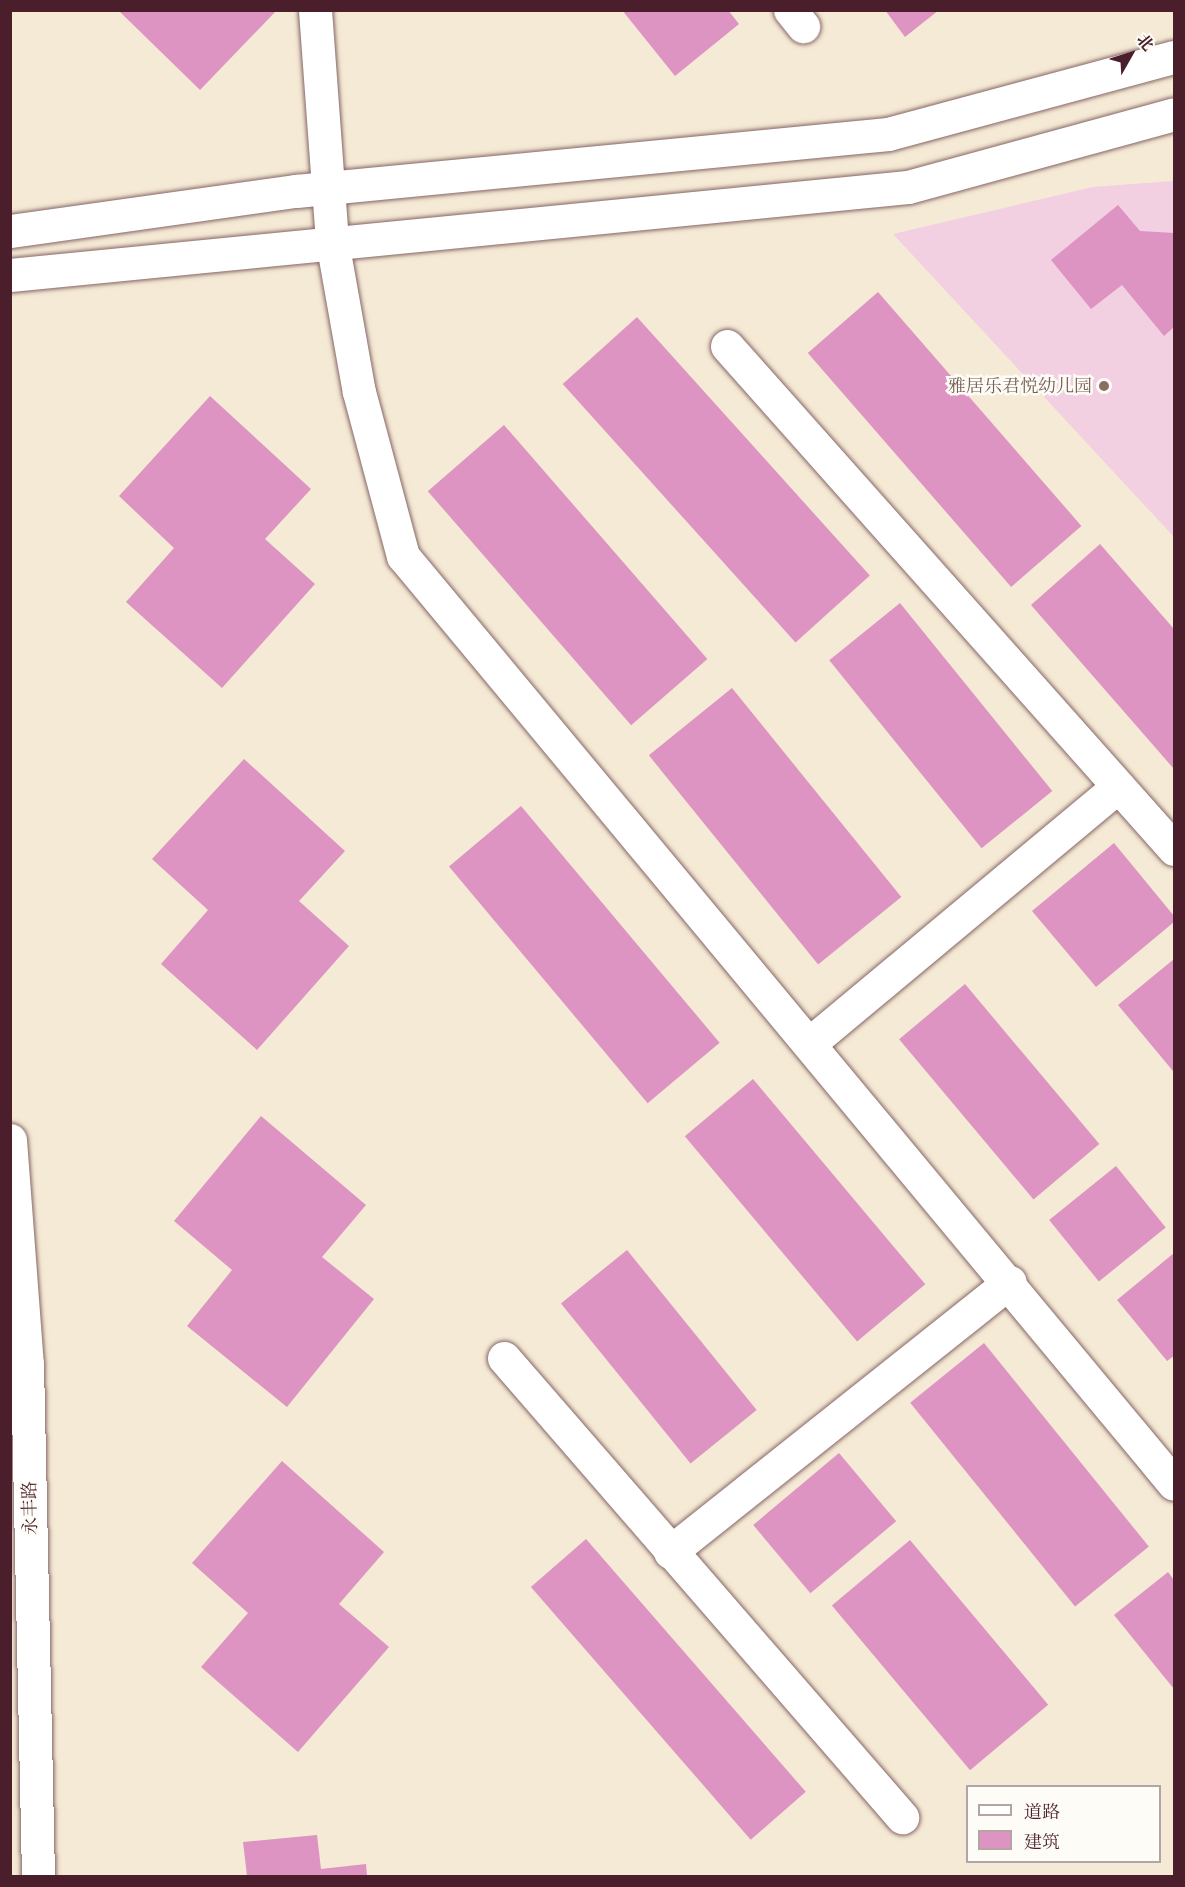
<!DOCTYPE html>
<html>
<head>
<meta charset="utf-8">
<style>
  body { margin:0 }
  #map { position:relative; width:1185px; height:1887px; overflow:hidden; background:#f5ead5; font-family:Alegreya,"Noto Serif SC",serif }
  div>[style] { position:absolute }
  .built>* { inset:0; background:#f2cfe1 }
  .building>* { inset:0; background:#dd94c2; transform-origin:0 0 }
  .roads { filter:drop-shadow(0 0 2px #866666) drop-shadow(0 0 2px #866666) }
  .minor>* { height:33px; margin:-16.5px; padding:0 16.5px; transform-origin:16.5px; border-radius:16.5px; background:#fff }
  .tertiary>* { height:33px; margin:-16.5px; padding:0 16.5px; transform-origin:16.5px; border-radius:16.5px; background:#fff }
  .dots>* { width:16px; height:16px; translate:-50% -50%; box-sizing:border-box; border:3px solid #fdfcf7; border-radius:50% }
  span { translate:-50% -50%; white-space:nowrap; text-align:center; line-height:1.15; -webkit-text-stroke:5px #fdfcf7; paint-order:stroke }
  .education-label { font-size:18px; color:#785e54 }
  .right { translate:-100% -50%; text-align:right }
  .street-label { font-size:18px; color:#4a1f2b }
  .frame { position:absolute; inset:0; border:12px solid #4a1f2b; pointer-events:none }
  .legend { position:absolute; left:966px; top:1785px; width:195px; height:78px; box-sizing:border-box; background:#fdfcf7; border:2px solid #b5a4a5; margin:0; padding:8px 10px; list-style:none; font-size:18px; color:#4a1f2b }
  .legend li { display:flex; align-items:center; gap:12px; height:30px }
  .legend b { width:30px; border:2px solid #b5a4a5 }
  .north { position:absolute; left:1101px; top:24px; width:60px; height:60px; -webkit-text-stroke:4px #fdfcf7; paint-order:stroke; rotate:51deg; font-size:16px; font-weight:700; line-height:24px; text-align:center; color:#4a1f2b }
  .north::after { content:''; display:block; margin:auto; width:21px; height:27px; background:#4a1f2b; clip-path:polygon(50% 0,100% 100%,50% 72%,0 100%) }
</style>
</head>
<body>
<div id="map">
  <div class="built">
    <div style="clip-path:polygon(1174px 181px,1174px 537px,893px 234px,1093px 187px)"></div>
  </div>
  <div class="building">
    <div style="clip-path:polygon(118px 10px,277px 10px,200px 90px)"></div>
    <div style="clip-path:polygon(622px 10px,728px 10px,739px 24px,675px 76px)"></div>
    <div style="clip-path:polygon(885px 10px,939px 10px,905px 37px)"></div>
    <div style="clip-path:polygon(1118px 205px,1140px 231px,1174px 233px,1174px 327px,1164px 336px,1122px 285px,1091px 309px,1051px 260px)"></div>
    <div style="left:878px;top:292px;width:310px;height:93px;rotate:49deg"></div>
    <div style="left:637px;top:317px;width:348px;height:100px;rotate:48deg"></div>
    <div style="clip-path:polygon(210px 396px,311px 489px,265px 539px,315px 584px,222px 688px,126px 602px,174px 548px,119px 496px)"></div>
    <div style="left:504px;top:425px;width:310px;height:101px;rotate:49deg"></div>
    <div style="clip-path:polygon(1100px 544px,1174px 629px,1174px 769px,1031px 605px)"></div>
    <div style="left:900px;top:603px;width:242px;height:91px;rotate:51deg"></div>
    <div style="left:732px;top:688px;width:269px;height:107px;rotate:51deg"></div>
    <div style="clip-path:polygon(244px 759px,345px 851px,299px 901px,349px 946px,257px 1050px,161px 964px,208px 910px,152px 859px)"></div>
    <div style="left:521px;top:806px;width:309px;height:94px;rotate:50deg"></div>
    <div style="clip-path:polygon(1114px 843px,1174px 916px,1174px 922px,1096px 987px,1032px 911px)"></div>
    <div style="clip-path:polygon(1174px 959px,1174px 1070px,1173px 1071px,1118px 1005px)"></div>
    <div style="left:965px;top:984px;width:209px;height:86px;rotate:50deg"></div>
    <div style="left:753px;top:1079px;width:268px;height:89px;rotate:50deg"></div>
    <div style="clip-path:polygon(261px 1116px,366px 1205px,322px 1257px,374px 1299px,287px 1407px,187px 1326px,232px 1270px,174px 1221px)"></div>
    <div style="left:1116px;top:1166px;width:79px;height:86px;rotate:51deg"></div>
    <div style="left:627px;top:1250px;width:206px;height:85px;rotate:51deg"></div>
    <div style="clip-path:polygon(1174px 1253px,1174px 1356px,1167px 1361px,1117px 1300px)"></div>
    <div style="left:984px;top:1343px;width:262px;height:95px;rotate:51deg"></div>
    <div style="left:839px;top:1453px;width:89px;height:112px;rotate:50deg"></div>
    <div style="clip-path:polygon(282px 1461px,384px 1552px,339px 1604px,389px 1647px,298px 1752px,201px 1667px,248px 1613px,192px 1563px)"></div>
    <div style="left:586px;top:1539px;width:335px;height:73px;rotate:49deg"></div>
    <div style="left:910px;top:1540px;width:215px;height:102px;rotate:50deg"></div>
    <div style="clip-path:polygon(1168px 1572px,1174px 1580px,1174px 1689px,1114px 1615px)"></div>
    <div style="clip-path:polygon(317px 1835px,321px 1869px,366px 1864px,367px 1876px,247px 1876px,243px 1842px)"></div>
  </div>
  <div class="roads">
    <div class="minor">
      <div style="left:315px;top:10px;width:232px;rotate:85.8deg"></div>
      <div style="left:332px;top:241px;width:153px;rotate:79.9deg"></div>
      <div style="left:359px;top:392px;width:170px;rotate:75deg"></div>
      <div style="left:403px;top:556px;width:1206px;rotate:50.28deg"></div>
      <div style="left:790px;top:10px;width:21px;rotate:51deg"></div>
      <div style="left:10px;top:231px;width:289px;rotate:-8deg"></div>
      <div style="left:296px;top:191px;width:595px;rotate:-5.5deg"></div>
      <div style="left:888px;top:134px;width:296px;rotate:-15.1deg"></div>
      <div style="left:10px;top:275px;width:902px;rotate:-5.6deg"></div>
      <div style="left:908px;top:187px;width:276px;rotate:-15.3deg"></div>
      <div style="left:727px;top:346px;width:673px;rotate:48.37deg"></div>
      <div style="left:810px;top:1043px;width:401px;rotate:-39.8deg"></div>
      <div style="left:504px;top:1358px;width:608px;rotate:49.07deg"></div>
      <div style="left:670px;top:1552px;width:434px;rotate:-38.5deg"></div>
    </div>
    <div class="tertiary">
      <div style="left:10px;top:1140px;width:225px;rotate:85.7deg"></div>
      <div style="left:27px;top:1364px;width:512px;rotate:88.77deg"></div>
    </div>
  </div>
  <div class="dots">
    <div style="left:1104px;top:386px;background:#8d6e63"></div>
  </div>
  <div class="education-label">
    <span class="right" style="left:1092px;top:386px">雅居乐君悦幼儿园</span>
  </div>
  <div class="street-label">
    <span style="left:30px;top:1508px;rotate:-91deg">永丰路</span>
  </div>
  <div class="frame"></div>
  <ul class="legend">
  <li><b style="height:8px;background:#fff"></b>道路</li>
  <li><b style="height:16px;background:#dd94c2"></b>建筑</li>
  </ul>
  <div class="north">北</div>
</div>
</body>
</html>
